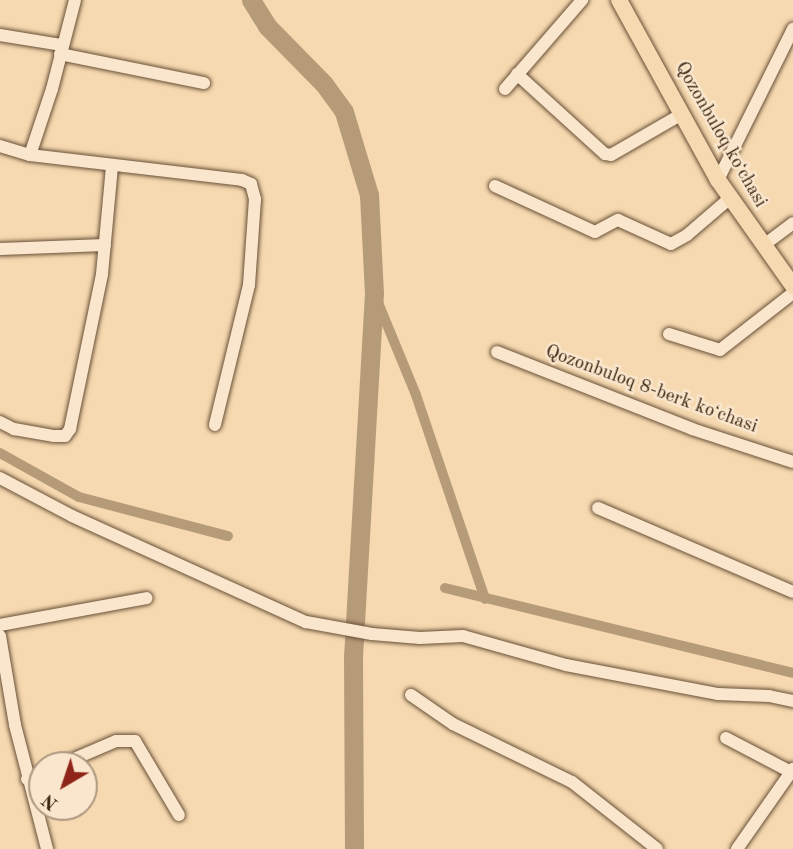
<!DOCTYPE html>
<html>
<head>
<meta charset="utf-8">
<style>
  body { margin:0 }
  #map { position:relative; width:793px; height:849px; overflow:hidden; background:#f6d9b0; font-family:"Old Standard TT",serif }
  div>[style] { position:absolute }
  .canal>* { height:10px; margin:-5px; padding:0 5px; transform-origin:5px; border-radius:5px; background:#b69b79 }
  .river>* { height:19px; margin:-9.5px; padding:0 9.5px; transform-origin:9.5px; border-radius:9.5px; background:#b69b79 }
  .roads { filter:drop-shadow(0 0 2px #695037) drop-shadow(0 0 2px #695037) }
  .minor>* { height:12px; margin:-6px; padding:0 6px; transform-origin:6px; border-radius:6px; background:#f9e6cc }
  .major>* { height:16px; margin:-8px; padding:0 8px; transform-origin:8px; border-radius:8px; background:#f6d9b0 }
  span { translate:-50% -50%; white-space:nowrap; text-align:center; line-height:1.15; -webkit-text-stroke:5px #f9e6cc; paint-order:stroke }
  .street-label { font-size:19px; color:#3a220f }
  .north { position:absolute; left:28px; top:751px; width:70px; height:70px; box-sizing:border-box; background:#f9e6cc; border:2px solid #ad9880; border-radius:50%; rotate:219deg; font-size:19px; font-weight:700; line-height:28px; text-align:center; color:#3a220f }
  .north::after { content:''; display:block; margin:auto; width:24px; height:32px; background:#8f2418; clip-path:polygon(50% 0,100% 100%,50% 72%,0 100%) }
</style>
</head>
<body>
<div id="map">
  <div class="canal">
    <div style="left:374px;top:293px;width:110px;rotate:67.6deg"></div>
    <div style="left:416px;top:395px;width:215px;rotate:71.3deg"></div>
    <div style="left:0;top:453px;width:90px;rotate:29.1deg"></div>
    <div style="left:79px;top:497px;width:154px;rotate:14.7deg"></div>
    <div style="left:445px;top:588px;width:358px;rotate:13.7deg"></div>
  </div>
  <div class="river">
    <div style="left:251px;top:0;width:31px;rotate:58deg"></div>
    <div style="left:267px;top:26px;width:81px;rotate:45.5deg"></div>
    <div style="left:324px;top:84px;width:34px;rotate:54deg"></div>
    <div style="left:344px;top:112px;width:87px;rotate:73.2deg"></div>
    <div style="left:369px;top:195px;width:98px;rotate:87.1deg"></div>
    <div style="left:374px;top:293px;width:365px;rotate:93.3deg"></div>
    <div style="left:353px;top:657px;width:192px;rotate:89.7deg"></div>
  </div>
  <div class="roads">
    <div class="minor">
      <div style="left:0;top:35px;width:63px;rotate:9.2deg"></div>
      <div style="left:60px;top:54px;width:147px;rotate:11.4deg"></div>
      <div style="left:517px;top:74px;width:119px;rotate:42.3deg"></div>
      <div style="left:605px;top:154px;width:6px;rotate:9deg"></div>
      <div style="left:611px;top:155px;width:82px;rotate:-30deg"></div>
      <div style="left:505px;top:89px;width:118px;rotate:-49.1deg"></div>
      <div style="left:0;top:146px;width:31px;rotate:17deg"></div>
      <div style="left:30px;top:155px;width:213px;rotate:6.7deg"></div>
      <div style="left:242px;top:180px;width:10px;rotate:24deg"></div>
      <div style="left:251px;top:184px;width:16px;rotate:75deg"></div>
      <div style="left:255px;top:199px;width:86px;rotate:94deg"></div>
      <div style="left:249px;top:285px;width:144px;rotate:103.7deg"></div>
      <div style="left:30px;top:155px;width:70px;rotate:-71.6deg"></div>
      <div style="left:52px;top:89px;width:92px;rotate:-75.5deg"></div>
      <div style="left:718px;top:180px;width:169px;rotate:-63.6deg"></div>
      <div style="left:495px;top:186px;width:110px;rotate:24.7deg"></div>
      <div style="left:595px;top:232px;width:26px;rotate:-28deg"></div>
      <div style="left:618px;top:220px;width:58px;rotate:24.4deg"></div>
      <div style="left:671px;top:244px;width:18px;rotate:-29deg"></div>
      <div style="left:687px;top:235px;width:57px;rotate:-40.7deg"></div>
      <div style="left:764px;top:245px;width:36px;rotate:-37deg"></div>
      <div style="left:0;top:249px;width:105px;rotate:-2.2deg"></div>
      <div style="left:669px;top:334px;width:53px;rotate:17.4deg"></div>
      <div style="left:720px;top:350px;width:93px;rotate:-38deg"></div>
      <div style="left:497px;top:352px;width:210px;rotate:21.5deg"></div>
      <div style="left:692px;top:429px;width:106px;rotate:18.1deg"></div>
      <div style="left:0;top:422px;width:16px;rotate:27deg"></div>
      <div style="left:14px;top:429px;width:41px;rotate:9.9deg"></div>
      <div style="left:54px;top:436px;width:11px"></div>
      <div style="left:65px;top:436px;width:9px;rotate:-54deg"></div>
      <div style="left:70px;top:429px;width:158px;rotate:-78.3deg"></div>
      <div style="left:102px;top:274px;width:107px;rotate:-84.7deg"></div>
      <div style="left:0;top:478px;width:81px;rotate:27.8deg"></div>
      <div style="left:72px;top:516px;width:257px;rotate:24.4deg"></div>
      <div style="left:306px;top:622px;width:67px;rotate:10.3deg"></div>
      <div style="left:372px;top:634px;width:48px;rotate:4.8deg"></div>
      <div style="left:420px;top:638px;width:43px;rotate:-2.7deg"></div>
      <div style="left:463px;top:636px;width:107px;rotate:15.7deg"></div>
      <div style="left:566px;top:665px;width:155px;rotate:10.8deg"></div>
      <div style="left:718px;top:694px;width:51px;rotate:2.2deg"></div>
      <div style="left:769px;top:696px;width:25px;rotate:12deg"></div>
      <div style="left:598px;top:508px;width:212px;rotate:23.3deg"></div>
      <div style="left:0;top:625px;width:149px;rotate:-10.4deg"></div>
      <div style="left:0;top:636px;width:90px;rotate:80.4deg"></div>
      <div style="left:15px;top:725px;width:128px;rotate:75.5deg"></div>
      <div style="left:411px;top:695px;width:51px;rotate:34.6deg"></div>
      <div style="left:453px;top:724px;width:132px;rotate:26deg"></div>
      <div style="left:572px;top:782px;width:108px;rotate:38.2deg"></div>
      <div style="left:726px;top:738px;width:73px;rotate:27.6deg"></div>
      <div style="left:60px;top:765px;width:61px;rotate:-23.2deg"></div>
      <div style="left:116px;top:741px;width:19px"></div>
      <div style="left:135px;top:741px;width:86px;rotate:59.3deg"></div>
      <div style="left:27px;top:779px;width:16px;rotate:-22deg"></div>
      <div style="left:737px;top:849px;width:98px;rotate:-55deg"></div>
    </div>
    <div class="major">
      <div style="left:619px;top:0;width:205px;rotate:61.2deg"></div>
      <div style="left:718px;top:180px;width:130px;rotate:54.7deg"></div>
    </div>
  </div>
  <div class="street-label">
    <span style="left:720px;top:135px;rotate:60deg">Qozonbuloq koʻchasi</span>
    <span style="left:651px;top:390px;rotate:20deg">Qozonbuloq 8-berk koʻchasi</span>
  </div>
  <div class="north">N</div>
</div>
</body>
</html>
